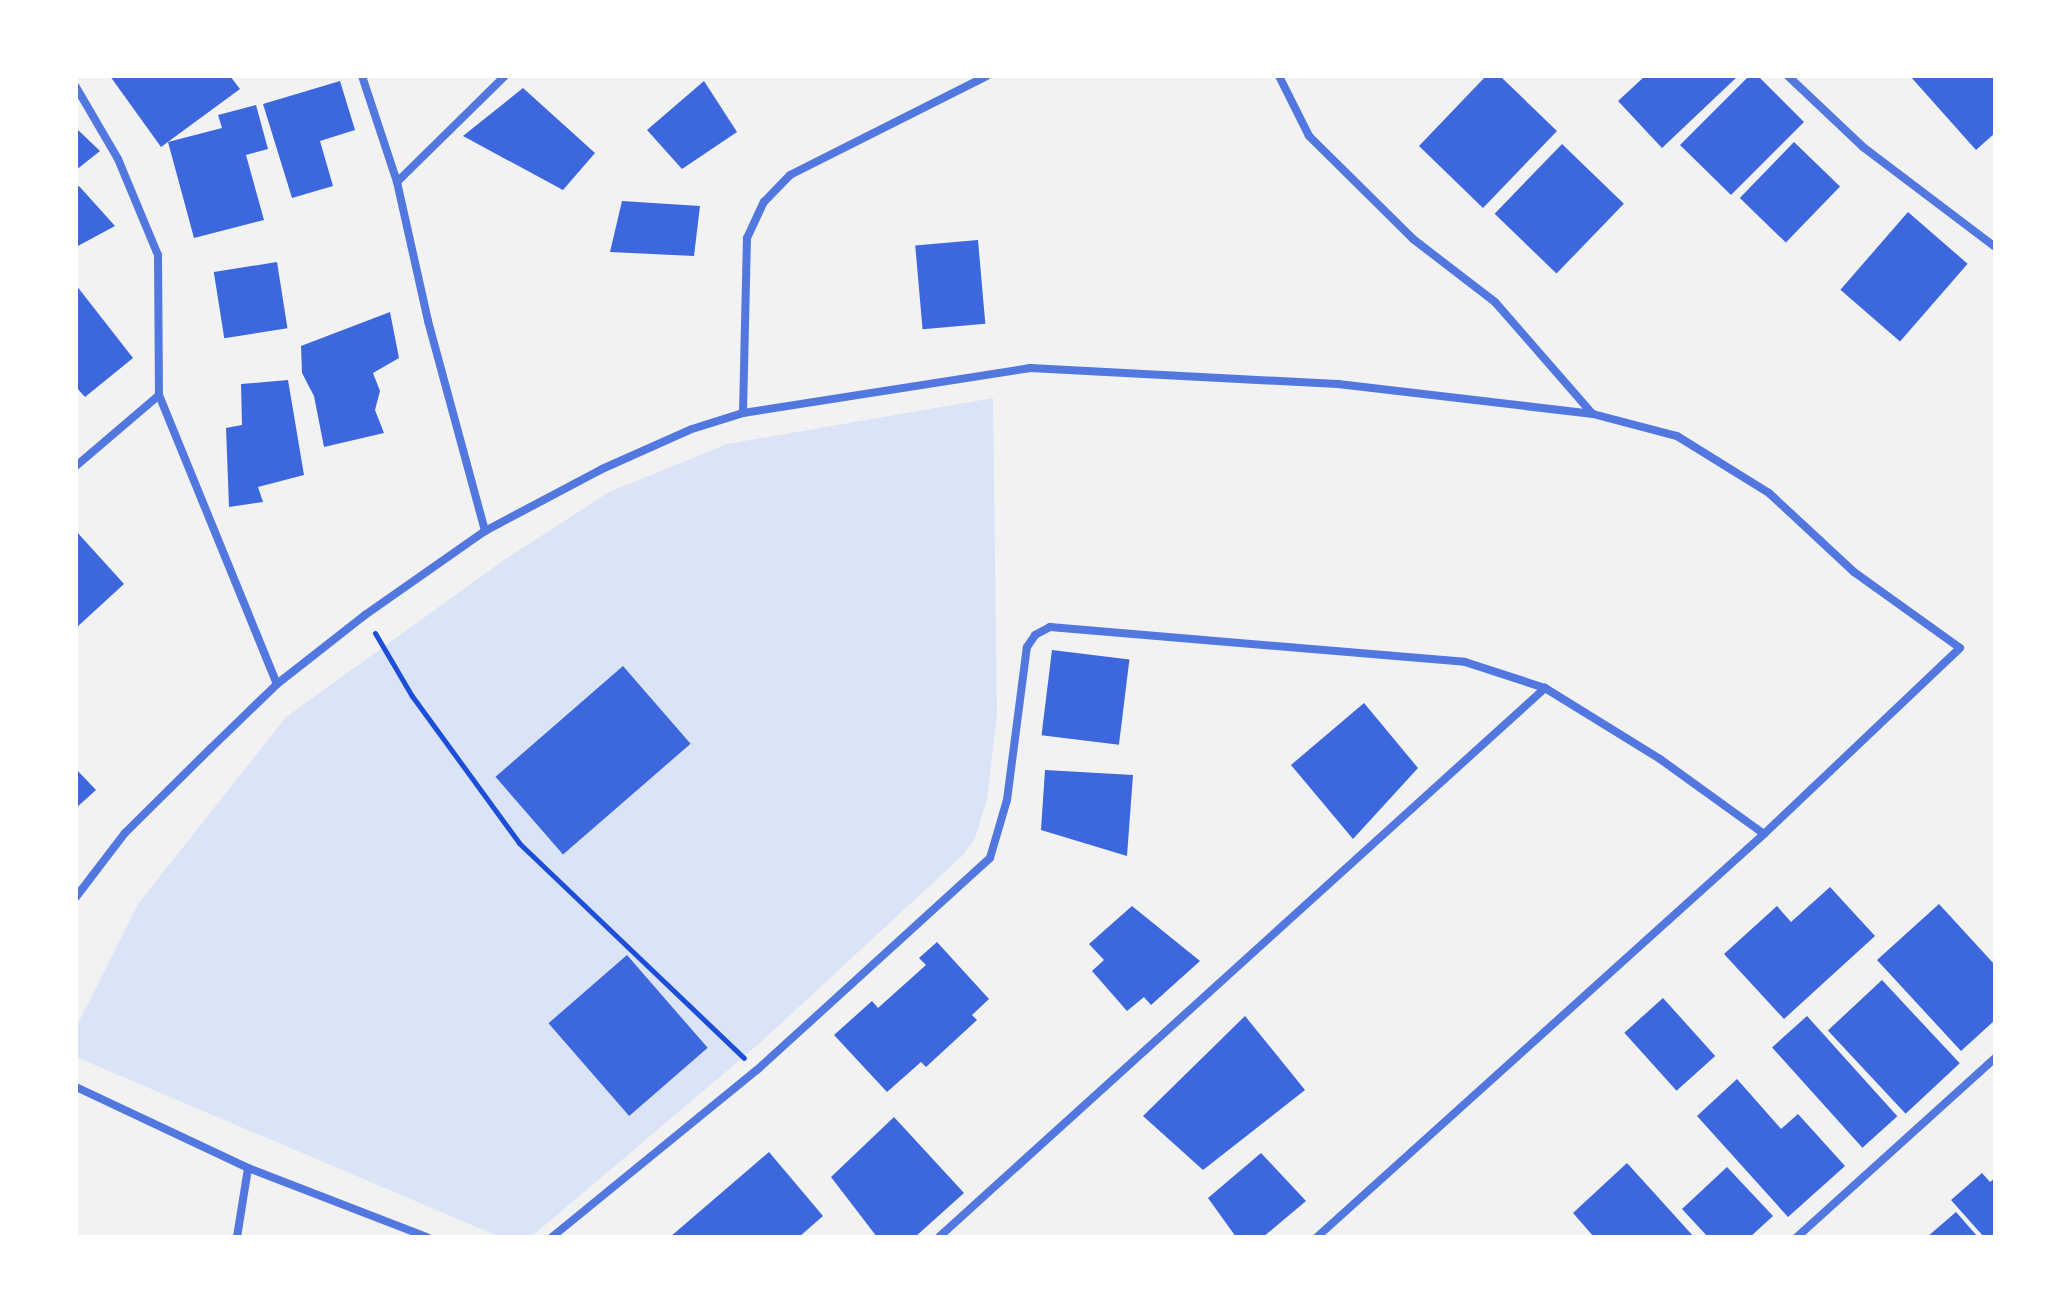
<!DOCTYPE html>
<html>
<head>
<meta charset="utf-8">
<style>
  body { margin:0 }
  #map { position:relative; width:2071px; height:1313px; overflow:hidden; background:#f2f2f2; font-family:Lora,serif }
  div>[style] { position:absolute }
  .green>* { inset:0; background:#dbe4f7 }
  .building>* { inset:0; background:#3d67dc; transform-origin:0 0 }
  .path>* { height:5px; margin:-2.5px; padding:0 2.5px; transform-origin:2.5px; border-radius:2.5px; background:#1d4ed8 }
  .minor>* { height:8px; margin:-4px; padding:0 4px; transform-origin:4px; border-radius:4px; background:#5277de }
  span { translate:-50% -50%; white-space:nowrap; text-align:center; line-height:1.15; -webkit-text-stroke:6px #fff; paint-order:stroke }
  .frame { position:absolute; inset:0; border:78px solid #fff; pointer-events:none }
</style>
</head>
<body>
<div id="map">
  <div class="green">
    <div style="clip-path:polygon(993px 398px,997px 715px,987px 799px,975px 839px,962px 856px,761px 1042px,531px 1237px,500px 1237px,76px 1057px,76px 1027px,138px 904px,286px 717px,504px 560px,609px 492px,727px 444px)"></div>
  </div>
  <div class="building">
    <div style="clip-path:polygon(110px 76px,230px 76px,240px 89px,161px 147px)"></div>
    <div style="clip-path:polygon(1486px 76px,1500px 76px,1557px 131px,1483px 208px,1419px 146px)"></div>
    <div style="clip-path:polygon(1645px 76px,1738px 76px,1662px 148px,1618px 101px)"></div>
    <div style="clip-path:polygon(1749px 76px,1758px 76px,1804px 122px,1731px 195px,1680px 145px)"></div>
    <div style="clip-path:polygon(1910px 76px,1995px 76px,1995px 133px,1976px 150px)"></div>
    <div style="clip-path:polygon(340px 81px,355px 130px,320px 141px,333px 186px,292px 198px,263px 104px)"></div>
    <div style="clip-path:polygon(704px 81px,737px 132px,682px 169px,647px 130px)"></div>
    <div style="clip-path:polygon(523px 88px,595px 153px,563px 190px,463px 136px)"></div>
    <div style="clip-path:polygon(256px 105px,268px 149px,246px 155px,264px 220px,194px 238px,168px 142px,222px 128px,218px 115px)"></div>
    <div style="clip-path:polygon(76px 128px,100px 151px,76px 170px)"></div>
    <div style="left:1794px;top:142px;width:64px;height:78px;rotate:44deg"></div>
    <div style="left:1562px;top:144px;width:86px;height:97px;rotate:44deg"></div>
    <div style="clip-path:polygon(79px 186px,115px 226px,76px 247px,76px 188px)"></div>
    <div style="clip-path:polygon(622px 201px,700px 206px,694px 256px,610px 252px)"></div>
    <div style="left:1908px;top:212px;width:79px;height:103px;rotate:41deg"></div>
    <div style="left:978px;top:240px;width:84px;height:63px;rotate:85deg"></div>
    <div style="left:277px;top:262px;width:67px;height:64px;rotate:81deg"></div>
    <div style="clip-path:polygon(76px 285px,133px 358px,85px 397px,76px 387px)"></div>
    <div style="clip-path:polygon(390px 312px,399px 358px,373px 373px,380px 391px,375px 410px,384px 433px,324px 447px,314px 396px,302px 373px,301px 346px)"></div>
    <div style="clip-path:polygon(288px 380px,304px 475px,258px 487px,263px 502px,229px 507px,226px 428px,242px 425px,241px 384px)"></div>
    <div style="clip-path:polygon(76px 531px,124px 584px,76px 628px)"></div>
    <div style="left:1052px;top:650px;width:78px;height:86px;rotate:7deg"></div>
    <div style="left:623px;top:666px;width:103px;height:169px;rotate:49deg"></div>
    <div style="clip-path:polygon(1364px 703px,1418px 768px,1353px 839px,1291px 765px)"></div>
    <div style="clip-path:polygon(76px 769px,96px 790px,76px 808px)"></div>
    <div style="clip-path:polygon(1045px 770px,1133px 775px,1127px 856px,1041px 830px)"></div>
    <div style="clip-path:polygon(1830px 887px,1875px 936px,1784px 1019px,1724px 954px,1777px 906px,1791px 922px)"></div>
    <div style="clip-path:polygon(1939px 904px,1995px 965px,1995px 1020px,1961px 1051px,1877px 960px)"></div>
    <div style="clip-path:polygon(1132px 906px,1200px 961px,1151px 1005px,1144px 997px,1127px 1011px,1092px 971px,1104px 960px,1089px 944px)"></div>
    <div style="clip-path:polygon(937px 942px,989px 999px,972px 1015px,977px 1020px,926px 1067px,921px 1062px,887px 1092px,834px 1035px,872px 1001px,878px 1008px,926px 965px,919px 958px)"></div>
    <div style="left:627px;top:955px;width:123px;height:104px;rotate:49deg"></div>
    <div style="left:1882px;top:980px;width:114px;height:74px;rotate:47deg"></div>
    <div style="left:1663px;top:998px;width:78px;height:52px;rotate:48deg"></div>
    <div style="clip-path:polygon(1245px 1016px,1305px 1090px,1203px 1170px,1143px 1116px)"></div>
    <div style="left:1807px;top:1016px;width:135px;height:47px;rotate:48deg"></div>
    <div style="clip-path:polygon(1737px 1079px,1781px 1129px,1798px 1114px,1845px 1166px,1788px 1217px,1697px 1116px)"></div>
    <div style="clip-path:polygon(894px 1117px,964px 1193px,915px 1237px,877px 1237px,831px 1177px)"></div>
    <div style="clip-path:polygon(769px 1152px,823px 1216px,799px 1237px,670px 1237px)"></div>
    <div style="clip-path:polygon(1261px 1153px,1306px 1201px,1263px 1237px,1236px 1237px,1208px 1198px)"></div>
    <div style="clip-path:polygon(1627px 1163px,1694px 1237px,1594px 1237px,1573px 1213px)"></div>
    <div style="clip-path:polygon(1727px 1167px,1773px 1216px,1750px 1237px,1708px 1237px,1682px 1209px)"></div>
    <div style="clip-path:polygon(1982px 1173px,1990px 1182px,1995px 1178px,1995px 1237px,1984px 1237px,1951px 1200px)"></div>
    <div style="clip-path:polygon(1956px 1212px,1978px 1237px,1927px 1237px)"></div>
  </div>
  <div class="path">
    <div style="left:375px;top:633px;width:73px;rotate:59.6deg"></div>
    <div style="left:412px;top:696px;width:182px;rotate:53.9deg"></div>
    <div style="left:519px;top:843px;width:311px;rotate:43.7deg"></div>
  </div>
  <div class="minor">
    <div style="left:362px;top:76px;width:112px;rotate:71.7deg"></div>
    <div style="left:397px;top:182px;width:142px;rotate:77.4deg"></div>
    <div style="left:428px;top:321px;width:218px;rotate:74.8deg"></div>
    <div style="left:1279px;top:76px;width:67px;rotate:63.4deg"></div>
    <div style="left:1309px;top:136px;width:146px;rotate:44.7deg"></div>
    <div style="left:1413px;top:239px;width:103px;rotate:37.5deg"></div>
    <div style="left:1495px;top:302px;width:147px;rotate:48.9deg"></div>
    <div style="left:1788px;top:76px;width:103px;rotate:43.4deg"></div>
    <div style="left:1863px;top:147px;width:166px;rotate:37.1deg"></div>
    <div style="left:76px;top:87px;width:83px;rotate:59.7deg"></div>
    <div style="left:118px;top:159px;width:104px;rotate:67.4deg"></div>
    <div style="left:158px;top:255px;width:140px;rotate:89.6deg"></div>
    <div style="left:159px;top:395px;width:312px;rotate:67.8deg"></div>
    <div style="left:397px;top:182px;width:151px;rotate:-44.5deg"></div>
    <div style="left:743px;top:413px;width:175px;rotate:-88.7deg"></div>
    <div style="left:747px;top:238px;width:40px;rotate:-65deg"></div>
    <div style="left:764px;top:202px;width:37px;rotate:-46deg"></div>
    <div style="left:790px;top:175px;width:220px;rotate:-26.7deg"></div>
    <div style="left:76px;top:466px;width:109px;rotate:-40.5deg"></div>
    <div style="left:76px;top:897px;width:81px;rotate:-52.6deg"></div>
    <div style="left:125px;top:833px;width:120px;rotate:-44.7deg"></div>
    <div style="left:210px;top:749px;width:93px;rotate:-44.1deg"></div>
    <div style="left:277px;top:684px;width:112px;rotate:-38.1deg"></div>
    <div style="left:365px;top:615px;width:146px;rotate:-35deg"></div>
    <div style="left:485px;top:531px;width:132px;rotate:-27.9deg"></div>
    <div style="left:602px;top:469px;width:98px;rotate:-24deg"></div>
    <div style="left:692px;top:429px;width:53px;rotate:-17.4deg"></div>
    <div style="left:743px;top:413px;width:291px;rotate:-8.9deg"></div>
    <div style="left:1030px;top:368px;width:308px;rotate:3deg"></div>
    <div style="left:1338px;top:384px;width:257px;rotate:6.7deg"></div>
    <div style="left:1593px;top:414px;width:87px;rotate:14.7deg"></div>
    <div style="left:1677px;top:436px;width:108px;rotate:31.8deg"></div>
    <div style="left:1769px;top:493px;width:116px;rotate:42.9deg"></div>
    <div style="left:1854px;top:572px;width:130px;rotate:35.6deg"></div>
    <div style="left:1960px;top:648px;width:270px;rotate:136.5deg"></div>
    <div style="left:1764px;top:834px;width:602px;rotate:137.96deg"></div>
    <div style="left:76px;top:1087px;width:190px;rotate:25.2deg"></div>
    <div style="left:248px;top:1168px;width:192px;rotate:21.1deg"></div>
    <div style="left:237px;top:1237px;width:70px;rotate:-80.9deg"></div>
    <div style="left:552px;top:1237px;width:264px;rotate:-39.2deg"></div>
    <div style="left:757px;top:1070px;width:315px;rotate:-42.3deg"></div>
    <div style="left:990px;top:858px;width:60px;rotate:-73.7deg"></div>
    <div style="left:1007px;top:800px;width:154px;rotate:-82.6deg"></div>
    <div style="left:1027px;top:647px;width:14px;rotate:-56deg"></div>
    <div style="left:1035px;top:635px;width:17px;rotate:-28deg"></div>
    <div style="left:1050px;top:627px;width:416px;rotate:4.8deg"></div>
    <div style="left:1465px;top:662px;width:84px;rotate:18deg"></div>
    <div style="left:1545px;top:688px;width:135px;rotate:31.7deg"></div>
    <div style="left:1660px;top:759px;width:128px;rotate:35.8deg"></div>
    <div style="left:939px;top:1237px;width:818px;rotate:-42.17deg"></div>
    <div style="left:1797px;top:1237px;width:267px;rotate:-42.1deg"></div>
  </div>
  <div class="frame"></div>
</div>
</body>
</html>
